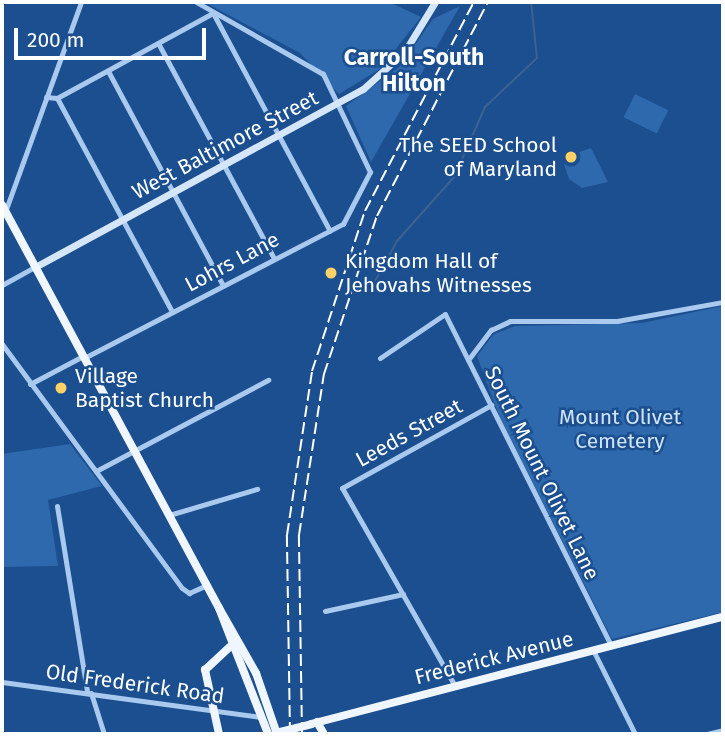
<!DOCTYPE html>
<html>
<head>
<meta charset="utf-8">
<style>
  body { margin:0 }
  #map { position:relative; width:725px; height:736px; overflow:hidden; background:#1b4f8f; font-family:"Fira Sans",sans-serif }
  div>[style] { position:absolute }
  .green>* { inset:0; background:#2e69ad; transform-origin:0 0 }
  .stream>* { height:2px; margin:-1px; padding:0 1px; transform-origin:1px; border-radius:1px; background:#3c6290 }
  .minor>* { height:5px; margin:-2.5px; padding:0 2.5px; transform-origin:2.5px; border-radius:2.5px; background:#a9c9ee }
  .secondary>* { height:7px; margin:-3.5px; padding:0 3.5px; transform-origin:3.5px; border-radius:3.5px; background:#d6e6fa }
  .primary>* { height:8px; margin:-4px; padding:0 4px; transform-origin:4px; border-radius:4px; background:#f0f6ff }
  .rail>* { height:2px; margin-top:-1px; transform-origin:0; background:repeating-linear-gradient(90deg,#fff 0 12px,transparent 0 17px) }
  .primary-bridge>* { height:8px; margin:-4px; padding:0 4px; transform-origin:4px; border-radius:4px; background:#f0f6ff }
  .dots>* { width:19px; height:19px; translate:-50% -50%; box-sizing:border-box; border:4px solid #1b4f8f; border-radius:50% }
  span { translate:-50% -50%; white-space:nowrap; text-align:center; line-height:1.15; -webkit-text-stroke:5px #1b4f8f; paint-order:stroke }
  .street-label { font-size:21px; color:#fff }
  .poi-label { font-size:21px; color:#fff }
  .right { translate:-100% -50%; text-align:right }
  .left { translate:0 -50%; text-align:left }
  .park-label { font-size:21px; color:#cfe3fa }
  .neighbourhood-label { font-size:23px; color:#fff; font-weight:700 }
  .frame { position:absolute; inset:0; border:4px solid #fff; pointer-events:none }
  .scale { position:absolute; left:14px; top:28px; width:192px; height:32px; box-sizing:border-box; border:4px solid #fff; border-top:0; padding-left:9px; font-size:21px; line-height:24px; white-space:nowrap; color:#fff; -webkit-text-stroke:5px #1b4f8f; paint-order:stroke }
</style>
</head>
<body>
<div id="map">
  <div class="green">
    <div style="clip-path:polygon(204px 2px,389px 2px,421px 17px,380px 69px,339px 94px,300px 53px)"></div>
    <div style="clip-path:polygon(460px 6px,371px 162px,346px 106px,399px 67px,433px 19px)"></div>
    <div style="left:635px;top:94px;width:37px;height:26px;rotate:26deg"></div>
    <div style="clip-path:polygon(591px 148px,608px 182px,582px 188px,569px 179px,562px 158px)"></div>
    <div style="clip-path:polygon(723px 306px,723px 612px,612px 639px,500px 418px,477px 356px,494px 334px,515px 326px,642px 323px)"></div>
    <div style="clip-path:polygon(70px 444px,102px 486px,48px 500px,58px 566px,2px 567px,2px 454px)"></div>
  </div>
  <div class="stream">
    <div style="left:374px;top:283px;width:48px;rotate:-61.3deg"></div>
    <div style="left:397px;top:241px;width:86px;rotate:-48.3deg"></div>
    <div style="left:454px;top:177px;width:77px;rotate:-66.1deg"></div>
    <div style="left:485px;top:107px;width:71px;rotate:-43.3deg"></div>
    <div style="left:537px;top:58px;width:56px;rotate:-96.1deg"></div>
  </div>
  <div class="minor">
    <div style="left:158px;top:43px;width:244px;rotate:61.7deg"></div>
    <div style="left:108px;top:71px;width:242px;rotate:61.8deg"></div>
    <div style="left:46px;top:97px;width:11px;rotate:5deg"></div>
    <div style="left:57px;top:98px;width:178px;rotate:-28.6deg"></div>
    <div style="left:213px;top:13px;width:247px;rotate:61.8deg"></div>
    <div style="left:57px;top:98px;width:243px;rotate:61.7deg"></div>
    <div style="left:5px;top:212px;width:223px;rotate:-70.1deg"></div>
    <div style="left:2px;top:285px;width:38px;rotate:-29deg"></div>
    <div style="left:2px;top:344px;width:303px;rotate:53.6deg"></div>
    <div style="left:182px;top:588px;width:9px;rotate:36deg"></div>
    <div style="left:189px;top:593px;width:20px;rotate:-24deg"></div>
    <div style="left:84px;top:358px;width:292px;rotate:-27.4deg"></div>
    <div style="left:343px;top:224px;width:59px;rotate:-62.6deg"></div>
    <div style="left:370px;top:172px;width:109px;rotate:-115.6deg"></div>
    <div style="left:323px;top:74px;width:146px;rotate:-150.4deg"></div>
    <div style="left:380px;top:358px;width:78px;rotate:-34.1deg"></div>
    <div style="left:445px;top:314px;width:371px;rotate:63.4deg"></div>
    <div style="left:468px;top:360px;width:38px;rotate:-53deg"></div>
    <div style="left:491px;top:330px;width:21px;rotate:-25deg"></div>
    <div style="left:510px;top:321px;width:107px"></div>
    <div style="left:617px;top:321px;width:108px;rotate:-10.2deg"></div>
    <div style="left:30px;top:384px;width:60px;rotate:-27.8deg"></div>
    <div style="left:96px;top:471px;width:195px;rotate:-27.9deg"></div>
    <div style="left:57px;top:506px;width:188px;rotate:80.8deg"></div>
    <div style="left:169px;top:515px;width:92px;rotate:-16.5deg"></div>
    <div style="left:325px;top:611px;width:80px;rotate:-12.3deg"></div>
    <div style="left:593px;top:650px;width:94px;rotate:63.4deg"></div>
    <div style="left:2px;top:682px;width:261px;rotate:7.7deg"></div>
    <div style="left:455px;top:686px;width:228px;rotate:-119.7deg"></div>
    <div style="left:342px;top:488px;width:171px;rotate:-29.1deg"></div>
    <div style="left:91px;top:693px;width:43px;rotate:72.4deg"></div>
    <div style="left:707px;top:734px;width:16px;rotate:-14deg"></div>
  </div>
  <div class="secondary">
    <div style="left:35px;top:267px;width:373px;rotate:-28.5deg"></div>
    <div style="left:363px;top:89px;width:57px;rotate:-42.1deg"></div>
    <div style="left:405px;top:51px;width:57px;rotate:-58.5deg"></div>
  </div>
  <div class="primary">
    <div style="left:2px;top:205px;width:458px;rotate:61.7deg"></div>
    <div style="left:219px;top:608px;width:135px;rotate:68.7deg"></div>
    <div style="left:219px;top:608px;width:75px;rotate:60.4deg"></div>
    <div style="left:256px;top:673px;width:65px;rotate:71deg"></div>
    <div style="left:317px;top:722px;width:14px;rotate:60deg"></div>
    <div style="left:311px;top:724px;width:426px;rotate:-14.6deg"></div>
    <div style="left:219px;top:734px;width:66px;rotate:-102.3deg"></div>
    <div style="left:205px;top:670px;width:42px;rotate:-43.1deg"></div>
  </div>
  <div class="rail">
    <div style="left:290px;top:734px;width:199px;rotate:-90.9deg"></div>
    <div style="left:287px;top:535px;width:166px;rotate:-81.3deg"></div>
    <div style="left:312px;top:371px;width:169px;rotate:-71.7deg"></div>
    <div style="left:365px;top:211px;width:236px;rotate:-62.5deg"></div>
    <div style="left:302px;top:734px;width:199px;rotate:-90.9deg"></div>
    <div style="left:299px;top:535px;width:163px;rotate:-81.2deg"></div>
    <div style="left:324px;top:374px;width:167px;rotate:-71.5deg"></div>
    <div style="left:377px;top:216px;width:241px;rotate:-62.6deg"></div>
  </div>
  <div class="primary-bridge">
    <div style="left:276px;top:733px;width:36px;rotate:-14deg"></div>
  </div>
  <div class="dots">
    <div style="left:571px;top:157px;background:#ffd166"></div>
    <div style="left:331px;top:273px;background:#ffd166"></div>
    <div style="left:61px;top:388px;background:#ffd166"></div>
  </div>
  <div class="street-label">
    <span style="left:225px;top:145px;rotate:-28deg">West Baltimore Street</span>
    <span style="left:232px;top:262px;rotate:-28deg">Lohrs Lane</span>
    <span style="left:409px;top:433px;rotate:-29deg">Leeds Street</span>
    <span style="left:542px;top:473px;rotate:64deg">South Mount Olivet Lane</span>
    <span style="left:494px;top:658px;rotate:-14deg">Frederick Avenue</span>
    <span style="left:135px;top:684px;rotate:8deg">Old Frederick Road</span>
  </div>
  <div class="poi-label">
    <span class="right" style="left:557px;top:157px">The SEED School<br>of Maryland</span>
    <span class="left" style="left:345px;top:273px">Kingdom Hall of<br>Jehovahs Witnesses</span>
    <span class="left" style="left:75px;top:388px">Village<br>Baptist Church</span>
  </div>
  <div class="park-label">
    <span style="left:620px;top:429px">Mount Olivet<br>Cemetery</span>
  </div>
  <div class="neighbourhood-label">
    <span style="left:414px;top:70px">Carroll-South<br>Hilton</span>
  </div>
  <div class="frame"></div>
  <div class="scale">200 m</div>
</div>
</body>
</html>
